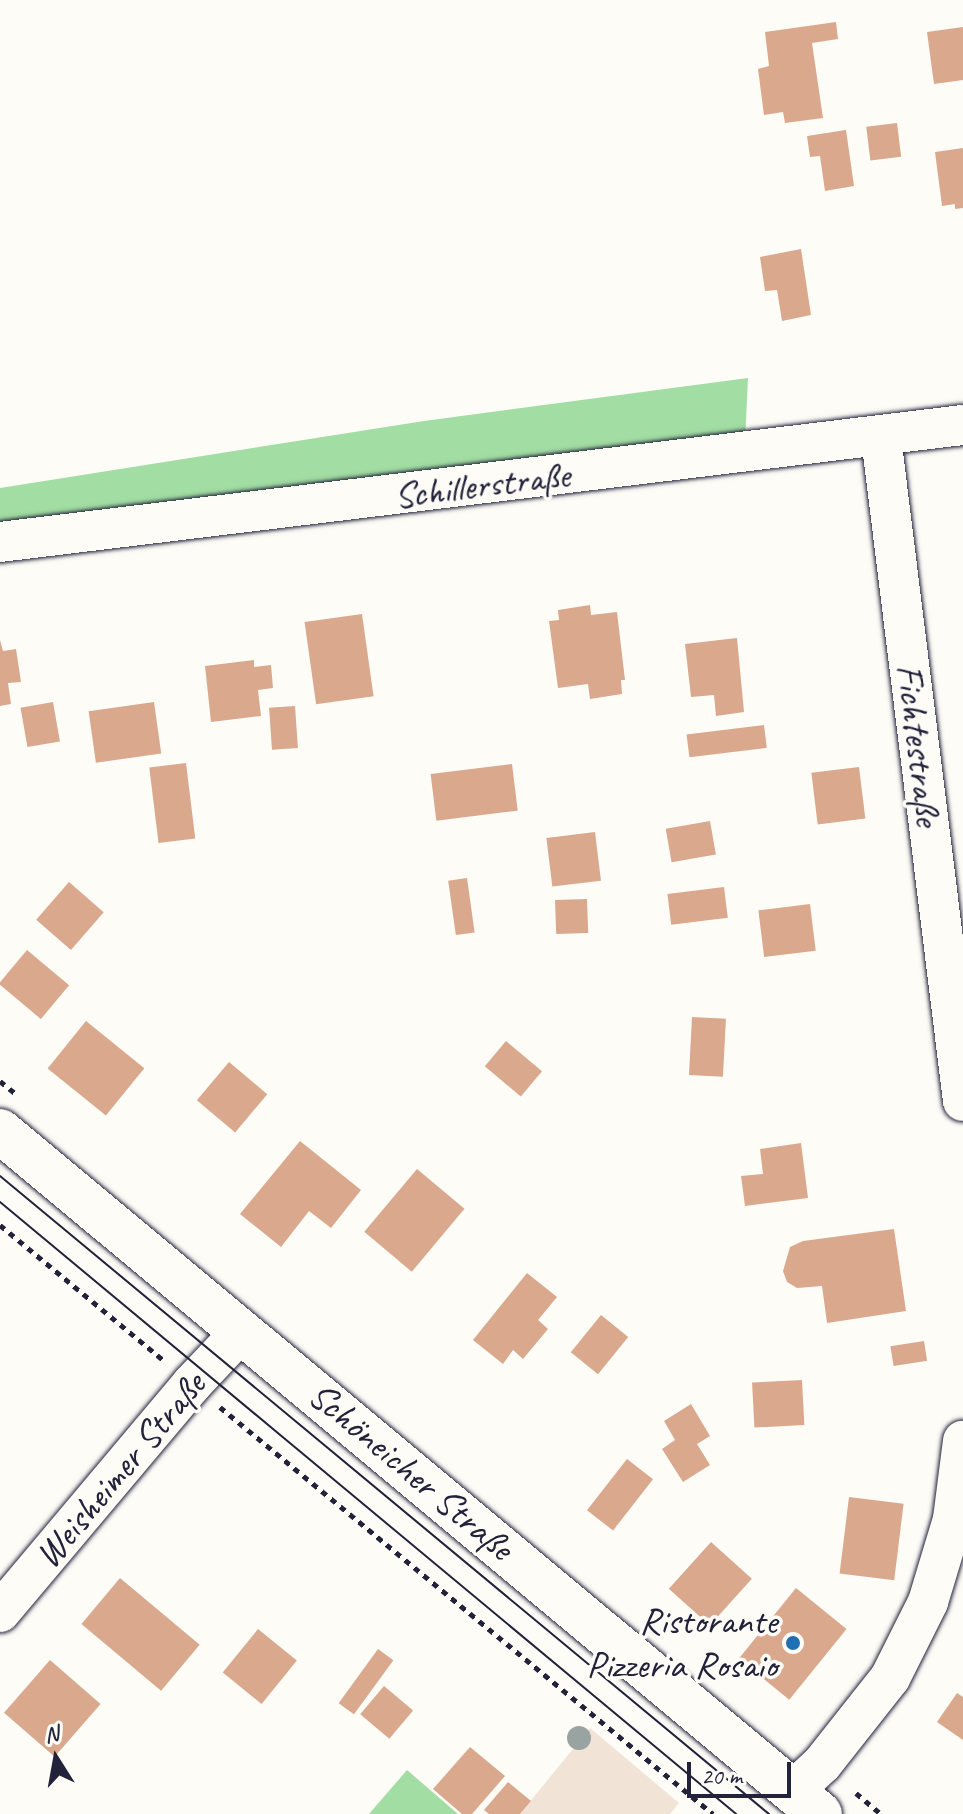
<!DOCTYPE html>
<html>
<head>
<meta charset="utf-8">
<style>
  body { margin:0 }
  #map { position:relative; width:963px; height:1814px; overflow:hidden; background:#fdfcf7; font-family:Caveat,sans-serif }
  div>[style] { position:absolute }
  .built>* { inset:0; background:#f2e3d7 }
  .green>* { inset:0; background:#a2dda3 }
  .building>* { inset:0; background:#daa88d; transform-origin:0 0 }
  .path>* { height:5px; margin-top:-2.5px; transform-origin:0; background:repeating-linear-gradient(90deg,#22223b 0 6px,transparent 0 12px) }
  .roads { filter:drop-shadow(0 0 2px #22223b) drop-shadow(0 0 2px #22223b) }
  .street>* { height:40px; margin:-20px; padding:0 20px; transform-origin:20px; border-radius:20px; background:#fdfcf7 }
  .secondary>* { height:44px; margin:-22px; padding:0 22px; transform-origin:22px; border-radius:22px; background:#fdfcf7 }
  .tram>* { height:2px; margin:-1px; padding:0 1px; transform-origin:1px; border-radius:1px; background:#22223b }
  .trees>* { width:24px; height:24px; margin:-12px; border-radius:50%; background:#99a3a1 }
  .dots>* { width:22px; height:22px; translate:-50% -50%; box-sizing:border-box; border:4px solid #fdfcf7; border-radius:50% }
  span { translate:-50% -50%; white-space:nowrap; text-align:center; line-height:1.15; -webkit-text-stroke:7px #fdfcf7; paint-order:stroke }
  .street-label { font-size:38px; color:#22223b }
  .poi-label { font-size:38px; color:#22223b }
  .right { translate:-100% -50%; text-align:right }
  .north { position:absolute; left:16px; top:1718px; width:80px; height:80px; -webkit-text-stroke:6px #fdfcf7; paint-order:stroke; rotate:349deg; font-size:22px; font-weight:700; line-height:32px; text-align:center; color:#22223b }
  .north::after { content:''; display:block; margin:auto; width:28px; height:36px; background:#22223b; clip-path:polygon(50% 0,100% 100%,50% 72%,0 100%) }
  .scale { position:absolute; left:687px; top:1762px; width:104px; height:36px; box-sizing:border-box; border:4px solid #22223b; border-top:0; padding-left:10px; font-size:24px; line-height:28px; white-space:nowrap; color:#22223b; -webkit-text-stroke:6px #fdfcf7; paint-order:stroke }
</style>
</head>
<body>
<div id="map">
  <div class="built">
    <div style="clip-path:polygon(590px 1728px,679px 1803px,670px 1814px,520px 1814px)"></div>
  </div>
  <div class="green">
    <div style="clip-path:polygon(748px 378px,745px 441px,0 523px,0 488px,424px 421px)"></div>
    <div style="clip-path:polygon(407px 1770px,458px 1814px,369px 1814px)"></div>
  </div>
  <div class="building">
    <div style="clip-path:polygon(836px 22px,838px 39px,812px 43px,823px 118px,785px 123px,783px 112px,764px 115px,758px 69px,769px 66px,765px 32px)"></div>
    <div style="clip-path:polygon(963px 27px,963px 80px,934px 84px,927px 32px)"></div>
    <div style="left:897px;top:123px;width:34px;height:31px;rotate:83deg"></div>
    <div style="clip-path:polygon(846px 130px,854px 186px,825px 191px,820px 156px,810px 157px,807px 136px)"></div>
    <div style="clip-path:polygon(963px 148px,963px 208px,955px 209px,955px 204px,942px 206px,935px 152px)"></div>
    <div style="clip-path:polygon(801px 249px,811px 315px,782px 321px,777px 290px,765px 291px,760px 257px)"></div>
    <div style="clip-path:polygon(590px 605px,591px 615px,617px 612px,625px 680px,621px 680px,622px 694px,590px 699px,588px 684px,558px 688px,549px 621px,559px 620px,558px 610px)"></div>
    <div style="left:362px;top:614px;width:83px;height:58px;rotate:82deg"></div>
    <div style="clip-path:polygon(737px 638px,744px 712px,716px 716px,714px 695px,691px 697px,685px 644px)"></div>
    <div style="clip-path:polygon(0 640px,3px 651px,16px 649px,21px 682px,8px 683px,11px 704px,0 706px)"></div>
    <div style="clip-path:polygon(254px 660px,254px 667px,271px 665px,273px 688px,258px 690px,261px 716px,211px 722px,205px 666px)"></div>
    <div style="left:53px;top:702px;width:40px;height:33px;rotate:80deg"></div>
    <div style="left:154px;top:702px;width:52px;height:66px;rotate:82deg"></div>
    <div style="left:295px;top:706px;width:42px;height:26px;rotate:86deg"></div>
    <div style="left:764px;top:725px;width:23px;height:78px;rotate:83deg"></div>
    <div style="left:186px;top:763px;width:76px;height:37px;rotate:83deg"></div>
    <div style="left:512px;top:764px;width:47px;height:82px;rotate:83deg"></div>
    <div style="left:859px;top:767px;width:52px;height:48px;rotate:83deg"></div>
    <div style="left:710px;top:821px;width:34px;height:45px;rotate:80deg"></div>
    <div style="left:595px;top:832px;width:49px;height:49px;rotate:83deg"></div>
    <div style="left:467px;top:878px;width:55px;height:19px;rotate:82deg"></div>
    <div style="left:69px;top:882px;width:46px;height:50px;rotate:41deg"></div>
    <div style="left:724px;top:887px;width:31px;height:57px;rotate:83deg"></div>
    <div style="left:587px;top:899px;width:34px;height:32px;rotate:88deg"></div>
    <div style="left:810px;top:904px;width:47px;height:52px;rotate:83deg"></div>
    <div style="left:27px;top:950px;width:55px;height:44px;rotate:40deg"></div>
    <div style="left:692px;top:1017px;width:34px;height:58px;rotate:3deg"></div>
    <div style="left:86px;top:1021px;width:75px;height:61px;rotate:39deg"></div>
    <div style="left:506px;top:1041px;width:47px;height:33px;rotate:40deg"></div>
    <div style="left:229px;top:1062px;width:50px;height:50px;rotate:40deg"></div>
    <div style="clip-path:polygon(300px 1141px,361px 1190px,331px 1228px,309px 1211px,281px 1247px,240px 1214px)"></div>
    <div style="clip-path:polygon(801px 1143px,808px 1198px,745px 1206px,741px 1176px,763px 1174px,760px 1149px)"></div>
    <div style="left:417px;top:1169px;width:62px;height:82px;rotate:40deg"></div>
    <div style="clip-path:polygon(894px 1229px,906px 1311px,827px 1323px,822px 1286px,797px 1288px,787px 1282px,783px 1271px,790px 1247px,803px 1241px)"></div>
    <div style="clip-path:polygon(527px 1273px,557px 1297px,538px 1320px,548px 1329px,523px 1359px,513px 1350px,503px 1364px,473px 1340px)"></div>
    <div style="left:601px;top:1315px;width:35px;height:48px;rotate:39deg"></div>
    <div style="left:924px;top:1341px;width:20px;height:34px;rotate:81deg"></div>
    <div style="left:802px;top:1380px;width:45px;height:50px;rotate:87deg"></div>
    <div style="clip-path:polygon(691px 1404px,710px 1436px,697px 1444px,710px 1465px,683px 1482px,662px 1449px,675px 1440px,664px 1421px)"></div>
    <div style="left:627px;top:1459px;width:33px;height:65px;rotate:38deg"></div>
    <div style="left:849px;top:1497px;width:55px;height:77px;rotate:7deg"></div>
    <div style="left:711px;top:1542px;width:55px;height:63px;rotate:42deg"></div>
    <div style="left:120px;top:1578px;width:104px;height:60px;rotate:40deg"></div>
    <div style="left:796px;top:1588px;width:65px;height:91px;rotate:39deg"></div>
    <div style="left:258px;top:1629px;width:50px;height:56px;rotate:39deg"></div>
    <div style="left:378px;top:1649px;width:19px;height:67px;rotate:36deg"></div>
    <div style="left:50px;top:1660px;width:67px;height:70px;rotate:41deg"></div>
    <div style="left:384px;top:1686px;width:38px;height:37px;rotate:40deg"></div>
    <div style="clip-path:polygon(957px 1693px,963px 1697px,963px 1740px,937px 1722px)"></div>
    <div style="clip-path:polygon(470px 1747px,505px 1776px,472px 1814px,462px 1814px,433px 1789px)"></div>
    <div style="clip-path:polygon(508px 1782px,531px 1801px,520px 1814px,489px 1814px,484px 1810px)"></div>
  </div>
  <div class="path">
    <div style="left:0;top:1081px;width:19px;rotate:39deg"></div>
    <div style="left:0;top:1225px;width:212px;rotate:39.6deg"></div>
    <div style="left:220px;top:1407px;width:639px;rotate:39.54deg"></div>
    <div style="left:856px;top:1793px;width:33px;rotate:40deg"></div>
  </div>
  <div class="roads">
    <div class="street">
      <div style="left:881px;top:437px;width:669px;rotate:82.96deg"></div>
      <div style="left:0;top:542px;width:970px;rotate:-6.93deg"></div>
      <div style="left:0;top:1612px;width:298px;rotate:-49.9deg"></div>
      <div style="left:192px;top:1384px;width:73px;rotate:-46.7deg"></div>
      <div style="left:793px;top:1791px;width:40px;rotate:-43deg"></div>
      <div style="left:822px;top:1764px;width:110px;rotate:-51.7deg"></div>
      <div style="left:890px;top:1678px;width:85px;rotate:-63.4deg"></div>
      <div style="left:928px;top:1602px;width:87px;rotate:-73.2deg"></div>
      <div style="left:953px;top:1519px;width:79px;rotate:-82.7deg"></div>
    </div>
    <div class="secondary">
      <div style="left:0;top:1131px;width:1067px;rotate:39.79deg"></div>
    </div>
  </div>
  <div class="tram">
    <div style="left:0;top:1176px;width:999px;rotate:39.68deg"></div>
    <div style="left:0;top:1202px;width:957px;rotate:39.74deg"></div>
  </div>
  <div class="trees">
    <div style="left:579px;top:1738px"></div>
  </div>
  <div class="dots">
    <div style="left:793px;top:1643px;background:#1f6fb2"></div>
  </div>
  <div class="street-label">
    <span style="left:482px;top:485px;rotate:-7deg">Schillerstraße</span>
    <span style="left:919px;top:745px;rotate:83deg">Fichtestraße</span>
    <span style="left:120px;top:1470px;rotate:-50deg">Weisheimer Straße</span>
    <span style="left:411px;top:1471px;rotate:40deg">Schöneicher Straße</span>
  </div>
  <div class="poi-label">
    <span class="right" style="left:777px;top:1643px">Ristorante<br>Pizzeria Rosaio</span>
  </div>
  <div class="north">N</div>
  <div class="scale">20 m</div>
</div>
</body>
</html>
